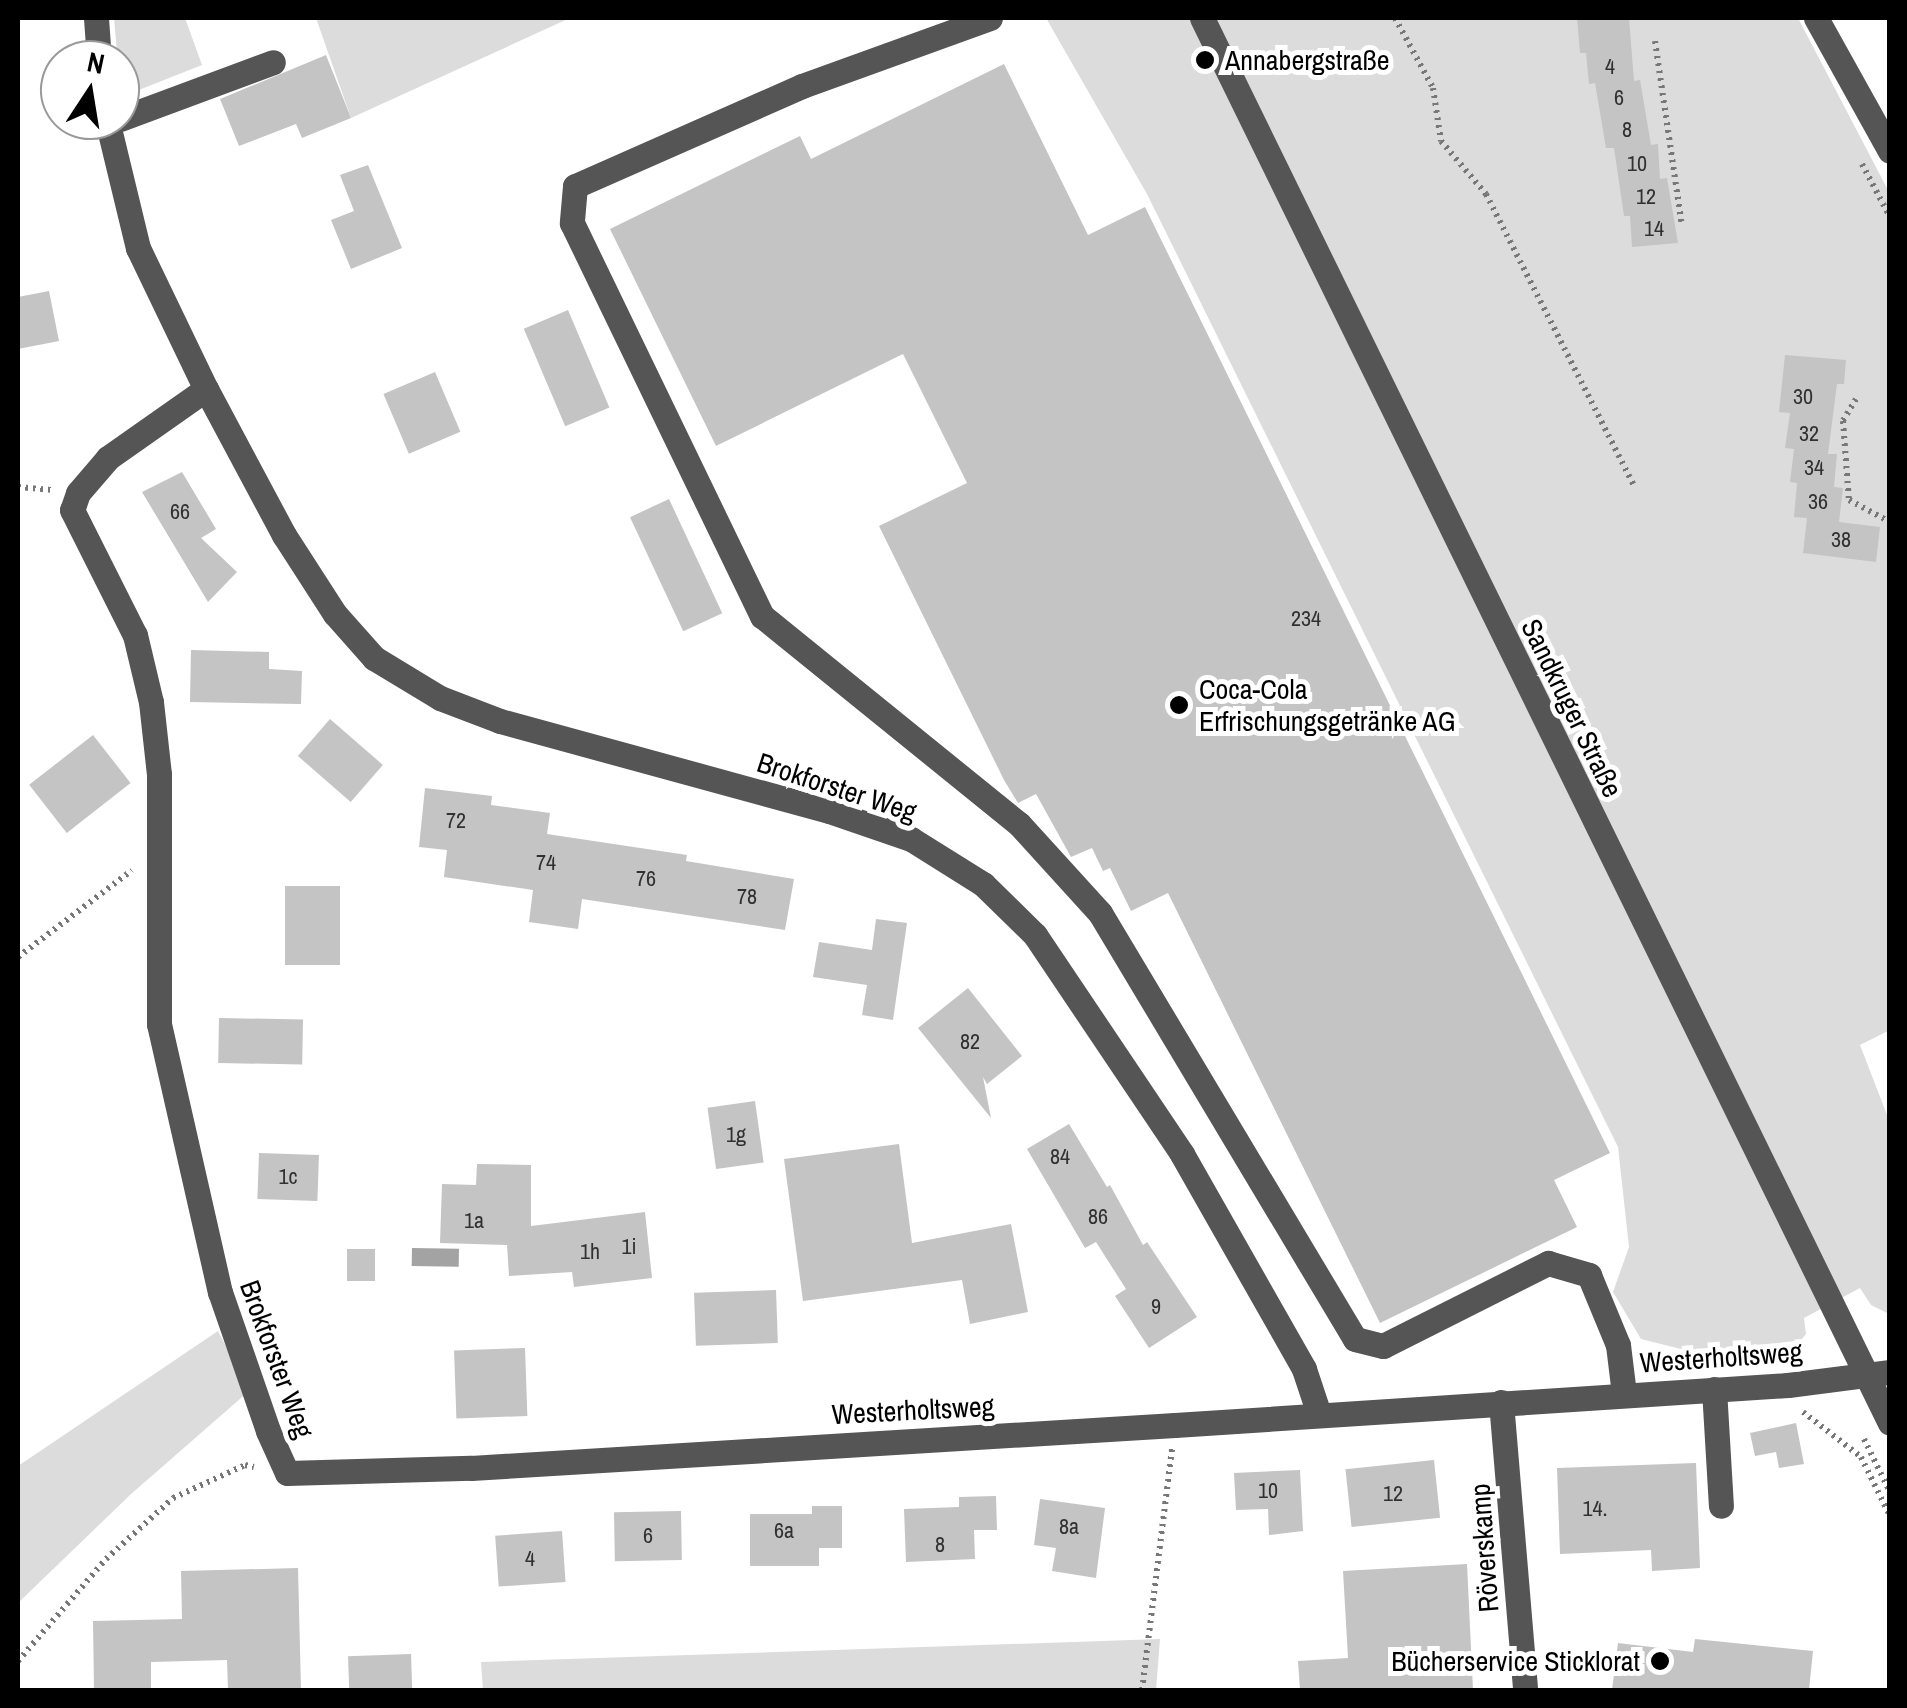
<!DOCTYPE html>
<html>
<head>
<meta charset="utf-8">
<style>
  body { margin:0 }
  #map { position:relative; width:1907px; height:1708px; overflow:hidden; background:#fff; font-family:"Archivo Narrow",sans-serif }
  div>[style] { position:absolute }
  .green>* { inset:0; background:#dcdcdc }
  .water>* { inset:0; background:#a3a3a3; transform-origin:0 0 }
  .building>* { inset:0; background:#c4c4c4; transform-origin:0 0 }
  .path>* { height:6px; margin-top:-3px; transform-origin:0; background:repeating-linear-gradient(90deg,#777 0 2.5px,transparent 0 7.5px) }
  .minor>* { height:25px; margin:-12.5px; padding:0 12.5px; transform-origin:12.5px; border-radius:12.5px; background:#555 }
  .dots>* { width:28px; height:28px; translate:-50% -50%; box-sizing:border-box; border:5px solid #fff; border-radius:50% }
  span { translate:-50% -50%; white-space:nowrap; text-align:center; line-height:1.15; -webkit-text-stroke:10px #fff; paint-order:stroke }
  .number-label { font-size:22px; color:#313131 }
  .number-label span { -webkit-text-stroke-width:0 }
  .poi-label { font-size:28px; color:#000 }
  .left { translate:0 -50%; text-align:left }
  .right { translate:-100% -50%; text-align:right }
  .street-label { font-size:28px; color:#000 }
  .frame { position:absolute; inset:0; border:20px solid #000; pointer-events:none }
  .north { position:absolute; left:40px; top:40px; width:100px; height:100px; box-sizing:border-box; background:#fff; border:2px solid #999; border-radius:50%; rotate:12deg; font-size:28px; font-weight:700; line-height:40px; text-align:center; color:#000 }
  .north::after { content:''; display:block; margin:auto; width:35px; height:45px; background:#000; clip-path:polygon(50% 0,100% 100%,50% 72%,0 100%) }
</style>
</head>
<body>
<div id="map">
  <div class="green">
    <div style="clip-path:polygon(114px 18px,185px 18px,202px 65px,121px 97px)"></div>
    <div style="clip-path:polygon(316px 18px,570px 18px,351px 118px)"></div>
    <div style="clip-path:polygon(1046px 18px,1798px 18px,1889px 192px,1890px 1030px,1860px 1045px,1889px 1120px,1889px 1314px,1871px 1305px,1860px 1288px,1804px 1318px,1806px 1334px,1801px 1340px,1701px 1354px,1641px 1339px,1613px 1292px,1629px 1247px,1618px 1147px,1147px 194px)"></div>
    <div style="clip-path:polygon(218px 1331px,249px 1391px,130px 1495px,18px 1603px,18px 1466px)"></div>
    <div style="clip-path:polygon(1160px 1639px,1156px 1690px,483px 1690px,481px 1662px)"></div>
  </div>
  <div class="water">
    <div style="left:412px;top:1248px;width:47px;height:18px;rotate:1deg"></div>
  </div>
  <div class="building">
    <div style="clip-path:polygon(1577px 18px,1629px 18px,1634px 81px,1640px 80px,1651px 145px,1658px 144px,1660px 179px,1667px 178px,1678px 243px,1632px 247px,1630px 216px,1624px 216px,1614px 148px,1606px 148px,1595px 83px,1589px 84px,1586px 53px,1580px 53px)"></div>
    <div style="clip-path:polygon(326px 55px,351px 118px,302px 138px,296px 124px,239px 146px,220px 99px)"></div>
    <div style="clip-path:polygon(1004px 64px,1088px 235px,1145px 207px,1610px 1153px,1554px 1180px,1577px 1227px,1380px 1323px,1168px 893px,1131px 911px,1110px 868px,1103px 871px,1092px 848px,1071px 857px,1036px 794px,1018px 803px,1004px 780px,879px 526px,967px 483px,903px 354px,716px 446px,610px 229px,800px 136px,811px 159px)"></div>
    <div style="clip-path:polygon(368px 165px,402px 248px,351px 269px,331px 220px,354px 211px,340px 175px)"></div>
    <div style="clip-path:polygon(49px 291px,59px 341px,18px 349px,18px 297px)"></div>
    <div style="left:568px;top:310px;width:106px;height:48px;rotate:67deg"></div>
    <div style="clip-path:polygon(1785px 355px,1846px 360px,1844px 384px,1837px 384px,1828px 454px,1837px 454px,1834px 487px,1843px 488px,1839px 522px,1880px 527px,1876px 562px,1803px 553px,1807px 518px,1794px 517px,1797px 483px,1790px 482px,1794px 449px,1785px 448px,1790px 413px,1779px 412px)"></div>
    <div style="left:435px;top:372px;width:65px;height:56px;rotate:67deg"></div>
    <div style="clip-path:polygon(182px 472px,216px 529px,201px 538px,237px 572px,208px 602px,142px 492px)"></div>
    <div style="left:669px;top:499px;width:126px;height:43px;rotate:65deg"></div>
    <div style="clip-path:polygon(191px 650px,269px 652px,269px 669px,302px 671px,301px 704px,190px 702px)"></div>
    <div style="left:330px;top:719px;width:70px;height:49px;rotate:41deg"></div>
    <div style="left:93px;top:735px;width:61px;height:81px;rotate:52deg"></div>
    <div style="clip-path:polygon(425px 788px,492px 796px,491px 805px,550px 813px,547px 834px,687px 855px,686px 861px,794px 879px,785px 930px,582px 899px,578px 929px,529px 922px,533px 890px,444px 877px,447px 850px,419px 847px)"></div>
    <div style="left:340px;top:886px;width:79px;height:55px;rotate:90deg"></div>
    <div style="clip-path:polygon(876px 919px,907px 923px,893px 1020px,862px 1015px,867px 985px,813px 977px,819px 942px,872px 950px)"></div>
    <div style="clip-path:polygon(968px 988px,1022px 1056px,987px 1084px,983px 1077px,991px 1118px,918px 1028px)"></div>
    <div style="left:219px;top:1018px;width:84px;height:45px;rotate:1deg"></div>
    <div style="left:755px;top:1101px;width:62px;height:48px;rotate:82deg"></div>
    <div style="clip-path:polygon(1069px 1124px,1107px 1187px,1110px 1185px,1143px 1245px,1147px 1242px,1197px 1317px,1149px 1348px,1115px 1296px,1126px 1289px,1096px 1242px,1085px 1248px,1027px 1149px)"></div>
    <div style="clip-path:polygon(899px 1144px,912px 1243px,1011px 1224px,1028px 1312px,970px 1324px,962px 1280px,803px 1301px,784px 1159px)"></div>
    <div style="left:259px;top:1153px;width:60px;height:46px;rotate:2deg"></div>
    <div style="clip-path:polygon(477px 1164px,531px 1165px,531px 1226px,645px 1212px,652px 1278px,574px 1287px,572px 1272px,509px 1276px,507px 1245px,440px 1243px,442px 1184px,476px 1185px)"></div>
    <div style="left:347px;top:1249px;width:28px;height:32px"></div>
    <div style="left:776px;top:1290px;width:53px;height:82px;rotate:88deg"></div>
    <div style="left:525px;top:1348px;width:68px;height:71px;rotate:88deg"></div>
    <div style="clip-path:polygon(1796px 1423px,1804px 1464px,1779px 1468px,1776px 1452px,1755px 1456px,1750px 1433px)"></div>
    <div style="left:1434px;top:1460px;width:58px;height:89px;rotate:84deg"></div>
    <div style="clip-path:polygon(1696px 1463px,1700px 1568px,1652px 1571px,1651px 1550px,1560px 1554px,1557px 1468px)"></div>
    <div style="clip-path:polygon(1300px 1470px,1303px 1531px,1269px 1535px,1268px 1509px,1236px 1510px,1234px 1473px)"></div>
    <div style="clip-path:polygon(996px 1496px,997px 1530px,974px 1530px,975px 1559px,906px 1562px,904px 1509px,959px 1507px,959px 1497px)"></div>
    <div style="clip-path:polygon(1040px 1499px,1105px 1508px,1096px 1578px,1052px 1571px,1056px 1548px,1034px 1545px)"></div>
    <div style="clip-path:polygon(812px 1506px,842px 1506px,842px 1548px,819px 1548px,819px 1566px,750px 1566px,750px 1514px,812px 1514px)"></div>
    <div style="left:681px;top:1511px;width:49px;height:67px;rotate:89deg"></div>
    <div style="left:562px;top:1531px;width:51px;height:67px;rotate:86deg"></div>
    <div style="clip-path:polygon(1467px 1564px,1473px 1690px,1300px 1690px,1298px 1661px,1348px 1658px,1343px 1571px)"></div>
    <div style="clip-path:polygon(298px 1568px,301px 1690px,228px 1690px,227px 1660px,151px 1662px,151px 1690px,94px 1690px,93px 1621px,182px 1619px,181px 1571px)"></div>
    <div style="clip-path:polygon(1695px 1639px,1813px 1651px,1809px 1690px,1612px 1690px,1618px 1643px,1693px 1652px)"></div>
    <div style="left:411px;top:1654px;width:36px;height:63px;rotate:88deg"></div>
  </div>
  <div class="path">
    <div style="left:1395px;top:18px;width:80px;rotate:61.5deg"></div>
    <div style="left:1433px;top:88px;width:54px;rotate:81.4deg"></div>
    <div style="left:1441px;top:141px;width:70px;rotate:49.7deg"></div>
    <div style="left:1486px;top:194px;width:327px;rotate:63.1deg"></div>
    <div style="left:1655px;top:41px;width:187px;rotate:81.7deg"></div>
    <div style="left:1862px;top:164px;width:60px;rotate:62.2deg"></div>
    <div style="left:1856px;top:399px;width:26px;rotate:121deg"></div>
    <div style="left:1843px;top:421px;width:79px;rotate:85.7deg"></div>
    <div style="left:1849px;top:500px;width:47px;rotate:28.2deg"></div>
    <div style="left:18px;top:487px;width:33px;rotate:5deg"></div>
    <div style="left:18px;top:957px;width:143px;rotate:-37.3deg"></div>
    <div style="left:1803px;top:1412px;width:73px;rotate:37.8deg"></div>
    <div style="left:1861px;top:1457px;width:66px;rotate:63.8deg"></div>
    <div style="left:1864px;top:1439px;width:59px;rotate:63.9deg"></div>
    <div style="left:18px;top:1661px;width:135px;rotate:-49.2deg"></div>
    <div style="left:106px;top:1559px;width:91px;rotate:-42.3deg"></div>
    <div style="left:173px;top:1498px;width:79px;rotate:-24.6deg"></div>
    <div style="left:245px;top:1465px;width:9px;rotate:13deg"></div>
    <div style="left:1142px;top:1690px;width:243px;rotate:-82.9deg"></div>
  </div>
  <div class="minor">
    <div style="left:96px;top:18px;width:42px;rotate:85.9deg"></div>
    <div style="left:990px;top:18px;width:200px;rotate:160.1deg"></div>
    <div style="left:802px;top:86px;width:248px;rotate:156.2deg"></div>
    <div style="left:575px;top:186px;width:37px;rotate:95deg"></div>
    <div style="left:572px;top:223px;width:437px;rotate:64.2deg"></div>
    <div style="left:762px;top:616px;width:331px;rotate:39deg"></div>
    <div style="left:1019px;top:824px;width:120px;rotate:47.7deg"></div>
    <div style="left:1100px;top:913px;width:496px;rotate:59.1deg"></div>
    <div style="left:1355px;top:1339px;width:29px;rotate:14deg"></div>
    <div style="left:1383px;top:1346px;width:185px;rotate:-26.7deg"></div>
    <div style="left:1548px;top:1263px;width:43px;rotate:16.3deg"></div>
    <div style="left:1589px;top:1275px;width:76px;rotate:67.5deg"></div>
    <div style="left:1618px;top:1345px;width:49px;rotate:83deg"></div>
    <div style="left:1202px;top:18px;width:1564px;rotate:63.91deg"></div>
    <div style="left:1816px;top:18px;width:152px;rotate:60.9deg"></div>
    <div style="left:120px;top:119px;width:163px;rotate:-20.4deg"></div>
    <div style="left:107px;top:120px;width:132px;rotate:76.4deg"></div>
    <div style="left:138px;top:248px;width:157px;rotate:64.3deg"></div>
    <div style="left:206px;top:389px;width:166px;rotate:61.9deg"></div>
    <div style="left:284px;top:535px;width:94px;rotate:57.2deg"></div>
    <div style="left:335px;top:614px;width:59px;rotate:48.4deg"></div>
    <div style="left:374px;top:658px;width:77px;rotate:31.2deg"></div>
    <div style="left:440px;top:698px;width:64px;rotate:21deg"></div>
    <div style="left:500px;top:721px;width:341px;rotate:15.3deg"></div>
    <div style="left:829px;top:811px;width:87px;rotate:18.9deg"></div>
    <div style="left:911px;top:839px;width:85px;rotate:32deg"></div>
    <div style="left:983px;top:884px;width:73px;rotate:44.4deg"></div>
    <div style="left:1035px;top:935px;width:264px;rotate:56.1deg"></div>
    <div style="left:1182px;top:1154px;width:247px;rotate:60.4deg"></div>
    <div style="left:1304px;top:1369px;width:47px;rotate:71.6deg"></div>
    <div style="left:206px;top:389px;width:120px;rotate:144.9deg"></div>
    <div style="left:108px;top:458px;width:46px;rotate:130.6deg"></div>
    <div style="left:78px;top:493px;width:18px;rotate:109deg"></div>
    <div style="left:72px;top:510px;width:140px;rotate:63.3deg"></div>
    <div style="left:135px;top:635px;width:69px;rotate:76.6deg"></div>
    <div style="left:151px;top:702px;width:72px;rotate:83.7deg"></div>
    <div style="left:159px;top:774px;width:250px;rotate:90deg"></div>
    <div style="left:159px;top:1024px;width:275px;rotate:77.2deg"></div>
    <div style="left:220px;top:1292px;width:147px;rotate:70.9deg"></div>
    <div style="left:268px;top:1431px;width:46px;rotate:65.7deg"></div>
    <div style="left:287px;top:1473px;width:184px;rotate:-1.6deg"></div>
    <div style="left:471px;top:1468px;width:705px;rotate:-3.5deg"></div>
    <div style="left:1175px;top:1425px;width:614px;rotate:-3.73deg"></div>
    <div style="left:1788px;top:1385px;width:103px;rotate:-7.3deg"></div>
    <div style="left:1714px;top:1389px;width:117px;rotate:86.6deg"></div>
    <div style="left:1501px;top:1402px;width:289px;rotate:85.2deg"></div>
  </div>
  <div class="dots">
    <div style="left:1205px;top:60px;background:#000"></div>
    <div style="left:1179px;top:705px;background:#000"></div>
    <div style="left:1660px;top:1661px;background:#000"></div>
  </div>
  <div class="number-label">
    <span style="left:1610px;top:67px">4</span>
    <span style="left:1619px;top:98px">6</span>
    <span style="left:1627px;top:130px">8</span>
    <span style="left:1637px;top:164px">10</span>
    <span style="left:1646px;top:197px">12</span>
    <span style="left:1654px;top:229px">14</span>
    <span style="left:1803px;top:397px">30</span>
    <span style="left:1809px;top:434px">32</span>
    <span style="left:1814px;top:468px">34</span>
    <span style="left:1818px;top:502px">36</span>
    <span style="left:180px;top:512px">66</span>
    <span style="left:1841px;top:540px">38</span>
    <span style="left:1306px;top:619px">234</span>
    <span style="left:456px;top:821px">72</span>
    <span style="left:546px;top:863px">74</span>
    <span style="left:646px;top:879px">76</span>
    <span style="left:747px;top:897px">78</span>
    <span style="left:970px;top:1042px">82</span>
    <span style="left:736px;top:1135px">1g</span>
    <span style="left:1060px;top:1157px">84</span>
    <span style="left:288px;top:1177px">1c</span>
    <span style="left:1098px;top:1217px">86</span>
    <span style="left:474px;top:1221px">1a</span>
    <span style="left:629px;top:1247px">1i</span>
    <span style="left:590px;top:1252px">1h</span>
    <span style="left:1156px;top:1307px">9</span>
    <span style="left:1268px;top:1491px">10</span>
    <span style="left:1393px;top:1494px">12</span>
    <span style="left:1595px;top:1509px">14.</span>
    <span style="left:1069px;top:1527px">8a</span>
    <span style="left:784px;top:1531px">6a</span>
    <span style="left:648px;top:1536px">6</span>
    <span style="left:940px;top:1545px">8</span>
    <span style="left:530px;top:1559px">4</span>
  </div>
  <div class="poi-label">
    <span class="left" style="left:1225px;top:60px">Annabergstraße</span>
    <span class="left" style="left:1199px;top:705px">Coca-Cola<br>Erfrischungsgetränke AG</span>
    <span class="right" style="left:1640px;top:1661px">Bücherservice Sticklorat</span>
  </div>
  <div class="street-label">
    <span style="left:1572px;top:708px;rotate:64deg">Sandkruger Straße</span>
    <span style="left:837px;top:787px;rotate:18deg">Brokforster Weg</span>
    <span style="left:1721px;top:1357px;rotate:-4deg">Westerholtsweg</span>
    <span style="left:277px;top:1359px;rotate:70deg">Brokforster Weg</span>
    <span style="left:913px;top:1410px;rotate:-3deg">Westerholtsweg</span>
    <span style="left:1484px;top:1548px;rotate:-94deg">Röverskamp</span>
  </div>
  <div class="frame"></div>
  <div class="north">N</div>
</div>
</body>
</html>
